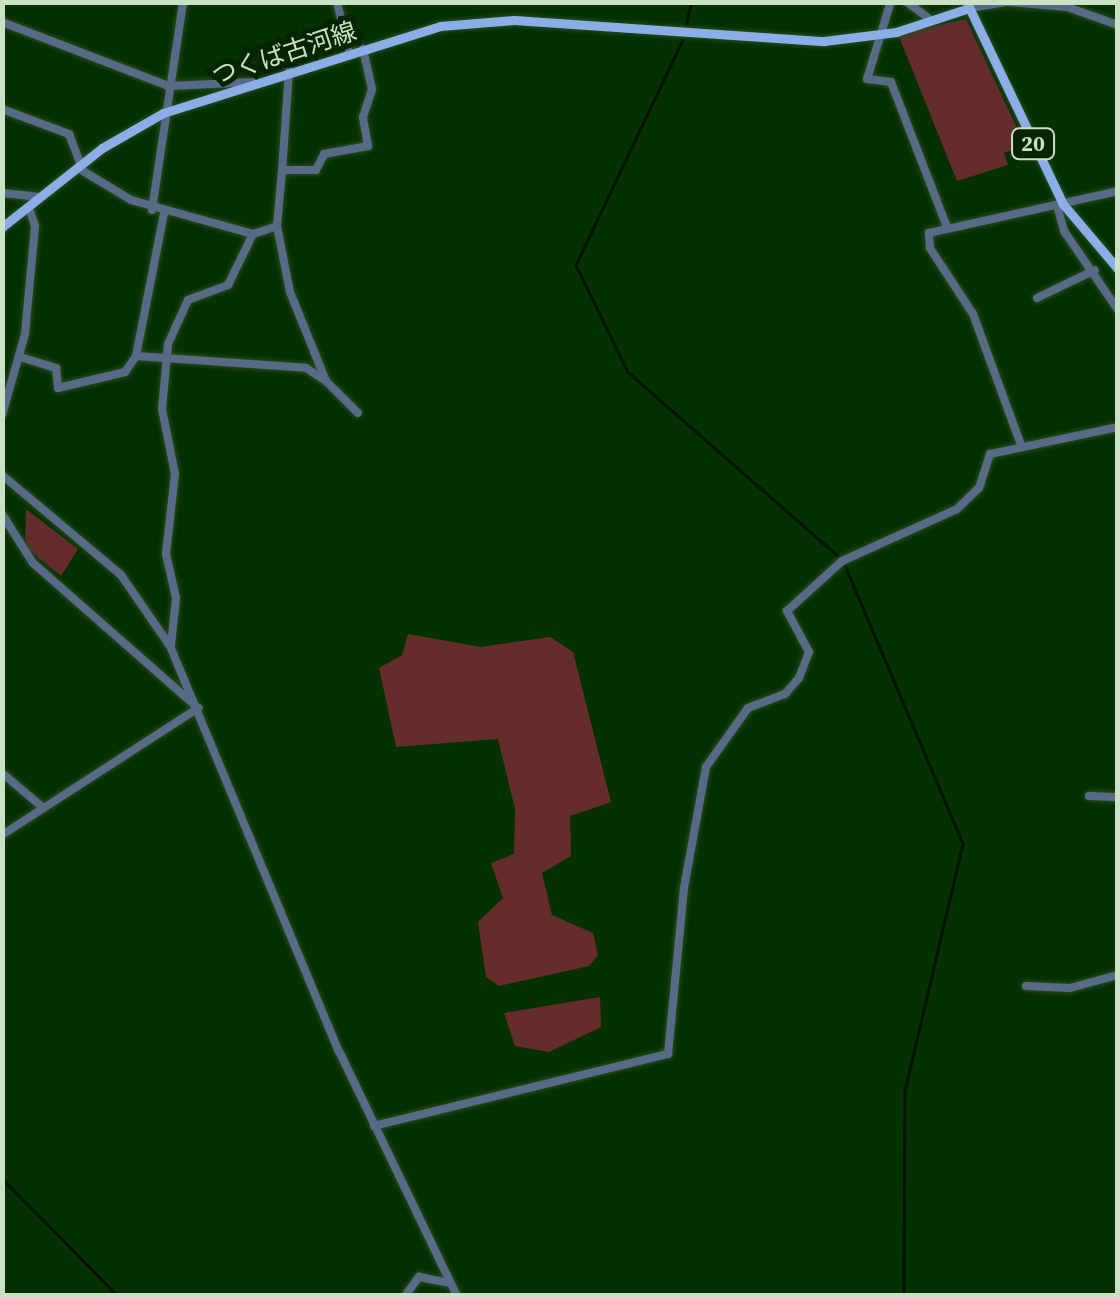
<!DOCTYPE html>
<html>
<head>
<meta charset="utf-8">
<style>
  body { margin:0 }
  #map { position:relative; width:1120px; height:1298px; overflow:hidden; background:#053000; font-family:"Source Serif 4","Noto Sans JP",serif }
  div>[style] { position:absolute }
  .green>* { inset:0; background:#652c2e }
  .stream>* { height:2.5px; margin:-1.25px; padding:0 1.25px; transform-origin:1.25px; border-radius:1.25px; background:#001400 }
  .roads { filter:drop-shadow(0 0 2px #244c1f) drop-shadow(0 0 2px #244c1f) }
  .minor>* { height:8px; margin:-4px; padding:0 4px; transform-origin:4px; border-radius:4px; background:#596a86 }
  .major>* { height:9px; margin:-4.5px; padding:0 4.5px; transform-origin:4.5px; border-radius:4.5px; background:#8baee7 }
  span { translate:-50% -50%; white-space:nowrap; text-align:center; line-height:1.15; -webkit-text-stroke:10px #052400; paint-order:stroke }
  .shield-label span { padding:2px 8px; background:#052400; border:2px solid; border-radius:8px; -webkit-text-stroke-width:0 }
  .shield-label { font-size:22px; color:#c9e1c4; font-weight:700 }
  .street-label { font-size:25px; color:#c9e1c4 }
  .frame { position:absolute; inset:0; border:5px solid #c9e1c4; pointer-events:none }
</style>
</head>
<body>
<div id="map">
  <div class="green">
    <div style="clip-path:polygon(966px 19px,1025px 145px,1004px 153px,1008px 165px,957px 181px,898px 34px)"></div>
    <div style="clip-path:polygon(26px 509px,78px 549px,61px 576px,25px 547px)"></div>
    <div style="clip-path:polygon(408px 634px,481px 647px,550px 637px,573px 652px,611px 802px,570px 816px,571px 856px,542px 873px,552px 915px,593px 933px,598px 955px,589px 966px,499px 986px,486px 977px,478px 922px,503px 898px,491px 863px,514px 854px,515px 809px,498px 739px,396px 747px,379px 668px,402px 655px)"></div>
    <div style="clip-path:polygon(600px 997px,601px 1027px,549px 1052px,515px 1046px,504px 1013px)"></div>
  </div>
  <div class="stream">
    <div style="left:686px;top:25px;width:24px;rotate:-78deg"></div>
    <div style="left:683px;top:40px;width:249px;rotate:115.4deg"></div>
    <div style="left:576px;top:265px;width:119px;rotate:64.1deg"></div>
    <div style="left:628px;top:372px;width:281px;rotate:41.2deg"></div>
    <div style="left:844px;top:563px;width:305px;rotate:67deg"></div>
    <div style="left:963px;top:844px;width:255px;rotate:103.2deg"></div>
    <div style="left:905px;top:1092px;width:204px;rotate:90.3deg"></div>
    <div style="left:2px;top:1178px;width:165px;rotate:45.5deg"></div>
  </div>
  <div class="roads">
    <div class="minor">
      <div style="left:337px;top:2px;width:51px;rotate:76.5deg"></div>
      <div style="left:907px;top:2px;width:31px;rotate:37deg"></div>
      <div style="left:1010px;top:2px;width:57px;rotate:5deg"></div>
      <div style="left:1067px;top:7px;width:54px;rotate:19.4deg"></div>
      <div style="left:890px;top:4px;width:78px;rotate:107deg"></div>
      <div style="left:867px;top:79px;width:24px;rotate:7deg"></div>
      <div style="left:891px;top:82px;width:155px;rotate:68.9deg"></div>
      <div style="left:969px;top:8px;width:39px;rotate:-9deg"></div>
      <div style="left:2px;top:22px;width:179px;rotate:21deg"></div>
      <div style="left:169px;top:86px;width:86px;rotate:-2.7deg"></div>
      <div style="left:289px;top:71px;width:99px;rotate:94deg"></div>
      <div style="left:282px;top:170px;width:34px"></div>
      <div style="left:316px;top:170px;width:18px;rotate:-63deg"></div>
      <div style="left:324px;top:154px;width:45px;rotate:-10.3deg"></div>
      <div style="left:368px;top:146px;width:29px;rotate:-100deg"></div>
      <div style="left:363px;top:117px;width:29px;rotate:-72deg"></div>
      <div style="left:372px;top:89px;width:41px;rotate:-102.7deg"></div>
      <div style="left:2px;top:109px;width:72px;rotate:20.5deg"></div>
      <div style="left:69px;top:134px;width:40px;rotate:69deg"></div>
      <div style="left:83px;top:171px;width:56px;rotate:31.1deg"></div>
      <div style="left:131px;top:200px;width:127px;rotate:15.6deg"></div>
      <div style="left:282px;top:170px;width:56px;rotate:95.1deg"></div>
      <div style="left:277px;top:226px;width:67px;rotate:78.9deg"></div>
      <div style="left:290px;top:292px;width:96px;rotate:68deg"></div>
      <div style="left:326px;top:381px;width:45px;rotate:45deg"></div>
      <div style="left:2px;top:193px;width:39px;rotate:6deg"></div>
      <div style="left:1057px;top:206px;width:26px;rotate:74deg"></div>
      <div style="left:1064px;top:231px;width:96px;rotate:55.6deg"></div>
      <div style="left:152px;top:210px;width:210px;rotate:-81.5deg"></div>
      <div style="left:1037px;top:298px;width:64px;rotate:-25.8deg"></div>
      <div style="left:136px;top:356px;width:170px;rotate:4deg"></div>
      <div style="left:306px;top:368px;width:24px;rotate:33deg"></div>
      <div style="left:20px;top:357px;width:38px;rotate:17deg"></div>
      <div style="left:56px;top:368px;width:20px;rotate:84deg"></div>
      <div style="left:58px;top:388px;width:69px;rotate:-13.4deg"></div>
      <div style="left:125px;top:372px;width:19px;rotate:-55deg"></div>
      <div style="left:136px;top:356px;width:146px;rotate:-78.9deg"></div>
      <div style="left:2px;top:415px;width:84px;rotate:-74.1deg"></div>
      <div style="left:25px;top:334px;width:108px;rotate:-84.7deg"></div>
      <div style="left:35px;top:226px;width:19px;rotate:-108deg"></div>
      <div style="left:1021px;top:445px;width:140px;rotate:-110.1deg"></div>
      <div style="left:973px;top:314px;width:79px;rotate:-123.1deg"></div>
      <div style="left:930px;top:248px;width:15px;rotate:-94deg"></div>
      <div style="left:929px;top:233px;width:194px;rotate:-12.5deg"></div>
      <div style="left:2px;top:475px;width:155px;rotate:40deg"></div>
      <div style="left:121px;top:575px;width:86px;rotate:55.4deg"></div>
      <div style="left:170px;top:646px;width:439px;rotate:67.4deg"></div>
      <div style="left:339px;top:1051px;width:272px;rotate:64.3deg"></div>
      <div style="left:2px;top:514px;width:58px;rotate:57.7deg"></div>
      <div style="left:33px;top:563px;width:220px;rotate:41.3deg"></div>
      <div style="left:171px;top:645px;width:47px;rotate:-83.9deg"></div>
      <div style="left:176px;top:598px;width:45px;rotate:-102.8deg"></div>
      <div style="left:166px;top:554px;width:81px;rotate:-83.6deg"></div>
      <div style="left:175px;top:474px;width:66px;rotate:-101.3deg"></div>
      <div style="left:162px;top:409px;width:65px;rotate:-84.7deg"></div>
      <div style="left:168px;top:344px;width:48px;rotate:-65.6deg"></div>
      <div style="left:188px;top:300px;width:43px;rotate:-20.6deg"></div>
      <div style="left:228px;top:285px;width:57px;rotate:-63.9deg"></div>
      <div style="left:253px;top:234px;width:25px;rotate:-18deg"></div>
      <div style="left:2px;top:773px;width:51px;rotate:40.2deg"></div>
      <div style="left:1089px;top:796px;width:29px;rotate:2deg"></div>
      <div style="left:2px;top:835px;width:234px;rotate:-32.9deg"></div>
      <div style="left:1026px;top:986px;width:44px;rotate:2.6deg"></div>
      <div style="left:1070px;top:988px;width:50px;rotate:-15.2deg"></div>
      <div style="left:374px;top:1126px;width:303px;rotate:-13.8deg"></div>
      <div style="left:668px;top:1054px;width:167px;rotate:-84.5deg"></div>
      <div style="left:684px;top:888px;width:123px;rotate:-79.7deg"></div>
      <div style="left:706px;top:767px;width:72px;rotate:-54.6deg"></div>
      <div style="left:748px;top:708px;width:40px;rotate:-21deg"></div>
      <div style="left:785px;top:694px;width:21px;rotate:-49deg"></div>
      <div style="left:799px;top:678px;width:28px;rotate:-69deg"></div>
      <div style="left:809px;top:652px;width:47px;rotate:-118.2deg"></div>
      <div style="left:787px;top:611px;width:74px;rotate:-42.3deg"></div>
      <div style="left:842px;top:561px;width:126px;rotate:-24.3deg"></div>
      <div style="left:957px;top:509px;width:30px;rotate:-44deg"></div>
      <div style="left:979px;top:488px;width:36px;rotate:-72deg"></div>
      <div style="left:990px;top:454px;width:131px;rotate:-11.9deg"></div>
      <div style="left:405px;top:1296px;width:24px;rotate:-54deg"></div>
      <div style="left:419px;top:1277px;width:32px;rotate:11deg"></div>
    </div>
    <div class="major">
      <div style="left:968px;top:5px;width:221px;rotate:64.5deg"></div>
      <div style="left:1063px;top:204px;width:85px;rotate:49.8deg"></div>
      <div style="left:2px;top:227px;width:127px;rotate:-38.3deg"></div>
      <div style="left:102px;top:148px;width:70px;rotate:-29.8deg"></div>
      <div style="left:163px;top:113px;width:290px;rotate:-17.4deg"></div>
      <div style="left:440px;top:26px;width:74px;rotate:-4.6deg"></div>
      <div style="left:514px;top:20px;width:311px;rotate:3.9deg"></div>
      <div style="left:824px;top:41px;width:73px;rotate:-7.1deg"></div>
      <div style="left:896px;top:32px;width:77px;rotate:-18.2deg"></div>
    </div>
  </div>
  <div class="shield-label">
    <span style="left:1033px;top:144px">20</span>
  </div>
  <div class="street-label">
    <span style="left:284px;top:53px;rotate:-18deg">つくば古河線</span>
  </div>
  <div class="frame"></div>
</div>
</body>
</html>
